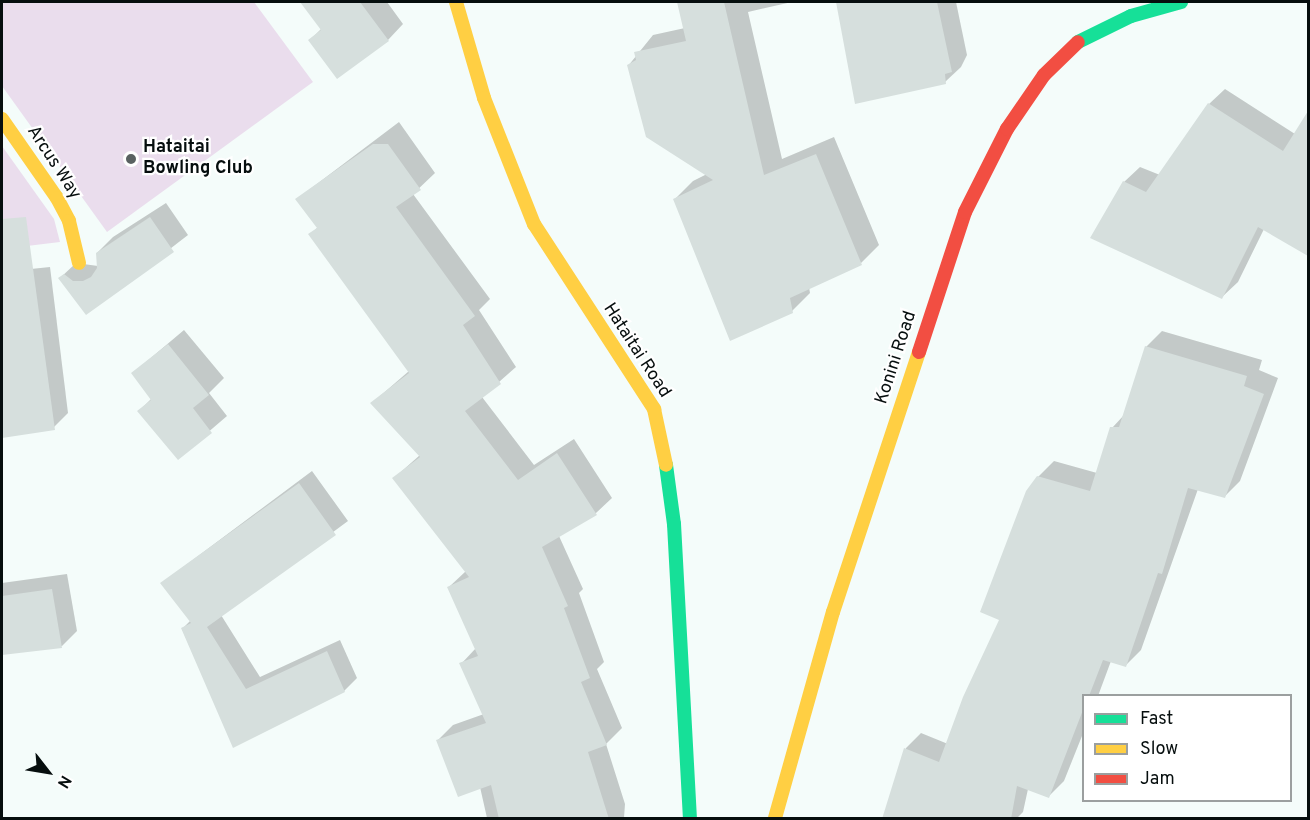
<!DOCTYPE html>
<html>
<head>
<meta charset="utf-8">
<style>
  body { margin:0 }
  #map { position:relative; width:1310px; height:820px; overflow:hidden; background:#f4fcfa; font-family:Overpass,sans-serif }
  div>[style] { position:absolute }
  .green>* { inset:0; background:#eadded }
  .shadow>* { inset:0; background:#0003 }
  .building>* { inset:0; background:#d6dfdd }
  .fast>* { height:14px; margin:-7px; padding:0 7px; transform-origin:7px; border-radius:7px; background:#16e098 }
  .slow>* { height:14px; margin:-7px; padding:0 7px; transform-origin:7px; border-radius:7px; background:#ffcf43 }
  .jam>* { height:14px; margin:-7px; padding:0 7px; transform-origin:7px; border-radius:7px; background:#f24e42 }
  .dots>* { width:16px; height:16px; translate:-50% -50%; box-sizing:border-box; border:3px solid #fff; border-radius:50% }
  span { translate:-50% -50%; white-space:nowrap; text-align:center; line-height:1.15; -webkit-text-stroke:4.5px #fff; paint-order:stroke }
  .poi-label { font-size:18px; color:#060e0e; font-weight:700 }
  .left { translate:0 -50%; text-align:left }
  .street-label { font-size:18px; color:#060e0e }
  .frame { position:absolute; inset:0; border:3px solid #060e0e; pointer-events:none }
  .legend { position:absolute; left:1082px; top:694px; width:210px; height:108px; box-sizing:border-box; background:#fff; border:2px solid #9b9f9f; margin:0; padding:8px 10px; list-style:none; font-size:18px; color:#060e0e }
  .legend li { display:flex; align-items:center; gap:12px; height:30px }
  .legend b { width:30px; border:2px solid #9b9f9f }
  .north { position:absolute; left:18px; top:742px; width:60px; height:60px; -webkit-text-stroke:4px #fff; paint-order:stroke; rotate:121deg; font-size:16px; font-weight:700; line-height:24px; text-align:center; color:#060e0e }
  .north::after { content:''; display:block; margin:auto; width:21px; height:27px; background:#060e0e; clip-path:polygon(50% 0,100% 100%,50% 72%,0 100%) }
</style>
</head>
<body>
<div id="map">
  <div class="green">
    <div style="clip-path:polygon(2px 2px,254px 2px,313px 82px,107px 232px,2px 86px)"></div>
    <div style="clip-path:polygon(2px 146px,54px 219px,60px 242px,2px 249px)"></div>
  </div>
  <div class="shadow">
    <div style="clip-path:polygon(302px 2px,387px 2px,403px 24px,388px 40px,310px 40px,322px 28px)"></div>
    <div style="clip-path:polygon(679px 2px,792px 2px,748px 12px,782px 159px,834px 137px,879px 245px,861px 263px,809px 287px,810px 293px,792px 311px,675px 199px,693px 181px,707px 174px,628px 66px,653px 35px,685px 28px)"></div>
    <div style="clip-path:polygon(872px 2px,956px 2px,967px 55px,961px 67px,945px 82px,857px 6px)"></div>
    <div style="clip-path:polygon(1225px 89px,1295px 134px,1308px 116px,1308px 237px,1298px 248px,1264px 229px,1238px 282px,1222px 297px,1124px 182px,1140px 167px,1160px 175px,1209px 104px)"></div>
    <div style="clip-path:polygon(399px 122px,435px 173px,413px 194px,490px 299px,479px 310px,516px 367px,482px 397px,534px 465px,574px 439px,612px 498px,596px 513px,559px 536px,583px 589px,579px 593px,604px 662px,597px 669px,622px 728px,606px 744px,625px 804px,624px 818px,487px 818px,480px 787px,438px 740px,453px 725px,484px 714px,461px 664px,476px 648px,449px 587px,466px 571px,394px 478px,420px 455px,372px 403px,409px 371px,310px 235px,318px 227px,297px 199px)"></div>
    <div style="clip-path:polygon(166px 203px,188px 235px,87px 313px,60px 278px,76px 263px,98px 266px,97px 253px,113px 237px)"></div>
    <div style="clip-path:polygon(50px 267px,68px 413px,52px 429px,2px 437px,2px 272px)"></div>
    <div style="clip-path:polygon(184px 330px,224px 378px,209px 393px,227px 416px,178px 458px,139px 411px,152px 398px,133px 373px)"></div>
    <div style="clip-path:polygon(1162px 331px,1262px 360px,1259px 370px,1278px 378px,1240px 481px,1225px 496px,1198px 489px,1141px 650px,1126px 665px,1111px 661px,1098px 696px,1084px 696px,1084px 731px,1064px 781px,1048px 797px,1028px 789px,1023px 812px,1017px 818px,884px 818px,906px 748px,921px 733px,948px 744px,1001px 619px,1038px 477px,1054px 461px,1097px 473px,1112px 428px,1124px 415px,1146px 347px)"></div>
    <div style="clip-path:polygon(312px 471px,348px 521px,221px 615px,260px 677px,340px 640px,357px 678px,344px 691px,234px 746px,182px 629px,191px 620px,162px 583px)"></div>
    <div style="clip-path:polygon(67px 574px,77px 631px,62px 646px,2px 653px,2px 583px)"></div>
  </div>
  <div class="building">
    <div style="clip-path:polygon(300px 2px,360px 2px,389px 41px,337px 79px,308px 40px,321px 30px)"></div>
    <div style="clip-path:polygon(677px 2px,724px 2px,764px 175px,816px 154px,862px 265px,790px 298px,793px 313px,730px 341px,673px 199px,713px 180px,646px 137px,627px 65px,636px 60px,634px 52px,686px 41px)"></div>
    <div style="clip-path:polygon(836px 2px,937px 2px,952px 72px,945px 74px,946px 84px,855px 104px)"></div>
    <div style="clip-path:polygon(1208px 103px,1283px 151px,1308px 111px,1308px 256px,1258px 227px,1222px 299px,1090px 238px,1123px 181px,1146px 192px)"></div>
    <div style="clip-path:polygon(373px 144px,388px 144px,421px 190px,396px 207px,475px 316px,463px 325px,501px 384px,465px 411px,518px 480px,557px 453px,597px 515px,542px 547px,568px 606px,564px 608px,590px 678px,581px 682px,607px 745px,588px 752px,609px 819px,499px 819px,491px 785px,458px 797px,436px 740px,486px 723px,459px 663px,478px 656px,447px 587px,469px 577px,392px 478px,420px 457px,370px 403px,409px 373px,308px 234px,317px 228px,295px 199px)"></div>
    <div style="clip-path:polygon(26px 217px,55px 430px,2px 438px,2px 219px)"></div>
    <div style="clip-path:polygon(150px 217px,174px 252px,86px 315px,58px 278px,64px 274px,73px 281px,83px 281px,91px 277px,97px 268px,96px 253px)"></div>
    <div style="clip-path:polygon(168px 344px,209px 395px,193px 408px,212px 433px,178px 460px,137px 411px,151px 400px,131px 373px)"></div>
    <div style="clip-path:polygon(1145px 346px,1247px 376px,1244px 386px,1264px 394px,1225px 498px,1188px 488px,1162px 574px,1158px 573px,1126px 667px,1103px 660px,1089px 696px,1083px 696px,1083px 710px,1049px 798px,1017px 786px,1011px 819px,882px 819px,904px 748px,939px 762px,963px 697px,999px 620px,980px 612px,1026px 491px,1037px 476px,1090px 491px,1110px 427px,1119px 427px)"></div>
    <div style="clip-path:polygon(299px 483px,336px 535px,207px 627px,246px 689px,327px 651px,345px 692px,233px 748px,181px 628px,191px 623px,160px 583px)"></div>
    <div style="clip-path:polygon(52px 589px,62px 648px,2px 655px,2px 596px)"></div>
  </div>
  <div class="fast">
    <div style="left:1078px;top:42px;width:59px;rotate:-26.1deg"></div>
    <div style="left:1131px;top:16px;width:52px;rotate:-15.6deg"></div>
    <div style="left:666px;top:465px;width:60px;rotate:82.3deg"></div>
    <div style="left:674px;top:524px;width:294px;rotate:86.9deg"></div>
  </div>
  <div class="slow">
    <div style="left:456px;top:2px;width:100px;rotate:73.7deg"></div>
    <div style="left:484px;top:98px;width:136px;rotate:68.4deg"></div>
    <div style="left:534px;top:224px;width:221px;rotate:57deg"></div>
    <div style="left:654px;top:409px;width:57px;rotate:77.9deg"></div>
    <div style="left:2px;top:119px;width:96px;rotate:55.2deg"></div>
    <div style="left:57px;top:198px;width:26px;rotate:62deg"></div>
    <div style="left:69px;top:221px;width:43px;rotate:76.6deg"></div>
    <div style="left:775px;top:818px;width:214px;rotate:-74.3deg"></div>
    <div style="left:833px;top:612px;width:274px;rotate:-71.7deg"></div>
  </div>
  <div class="jam">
    <div style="left:919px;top:352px;width:147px;rotate:-71.8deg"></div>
    <div style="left:965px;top:212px;width:93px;rotate:-63.2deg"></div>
    <div style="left:1007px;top:129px;width:65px;rotate:-55.6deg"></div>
    <div style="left:1044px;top:75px;width:47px;rotate:-44.1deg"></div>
  </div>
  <div class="dots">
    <div style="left:131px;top:159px;background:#596161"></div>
  </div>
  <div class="poi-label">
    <span class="left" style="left:143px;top:159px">Hataitai<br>Bowling Club</span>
  </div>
  <div class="street-label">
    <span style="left:53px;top:163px;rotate:57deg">Arcus Way</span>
    <span style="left:636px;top:351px;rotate:57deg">Hataitai Road</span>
    <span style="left:897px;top:358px;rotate:-72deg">Konini Road</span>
  </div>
  <div class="frame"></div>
  <ul class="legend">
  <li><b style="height:8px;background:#16e098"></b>Fast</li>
  <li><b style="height:8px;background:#ffcf43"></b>Slow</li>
  <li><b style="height:8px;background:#f24e42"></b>Jam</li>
  </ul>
  <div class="north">N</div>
</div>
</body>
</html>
